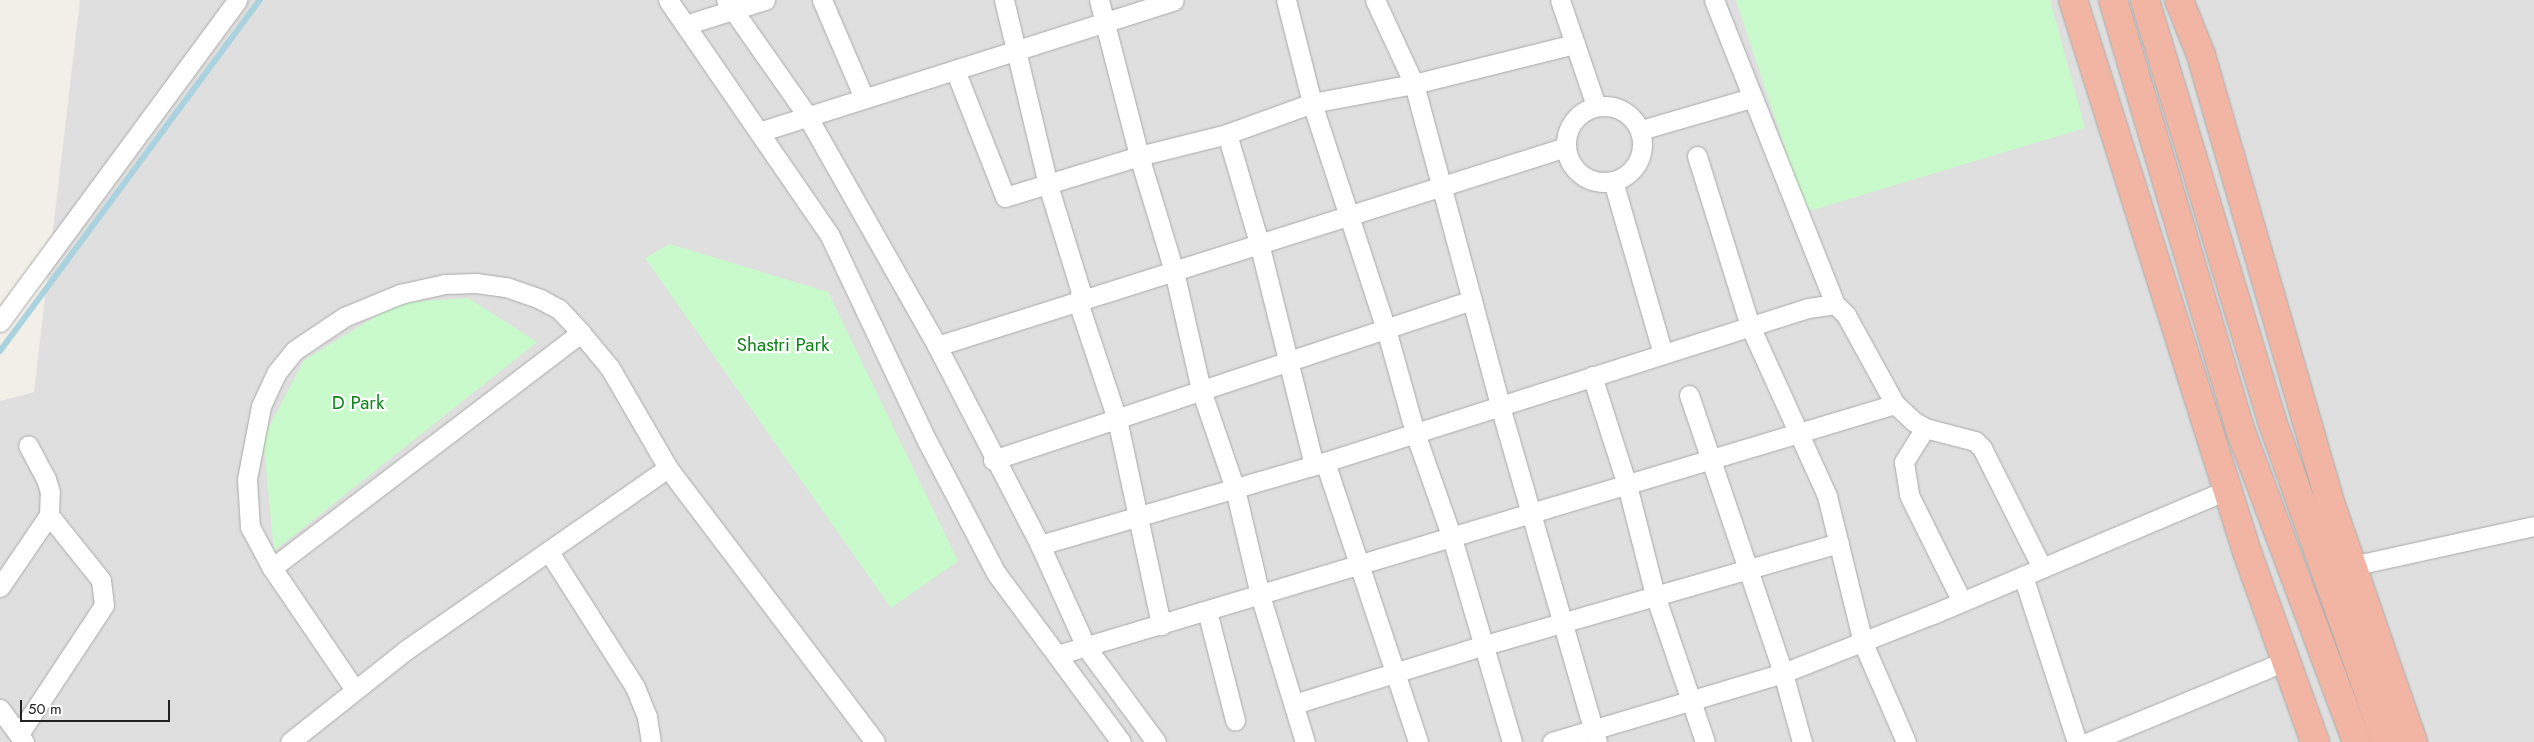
<!DOCTYPE html>
<html>
<head>
<meta charset="utf-8">
<style>
  body { margin:0 }
  #map { position:relative; width:2534px; height:742px; overflow:hidden; background:#f2efe9; font-family:Jost,sans-serif }
  div>[style] { position:absolute }
  .residential>* { inset:0; background:#e0dfdf }
  .park>* { inset:0; background:#c8facc }
  .stream>* { height:6px; margin:-3px; padding:0 3px; transform-origin:3px; border-radius:3px; background:#aad3df }
  .roads { filter:drop-shadow(0 0 1px #a9a9a9) drop-shadow(0 0 1px #a9a9a9) }
  .minor>* { height:19px; margin:-9.5px; padding:0 9.5px; transform-origin:9.5px; border-radius:9.5px; background:#fff }
  .minor>.ring { margin:-9.5px; padding:0; box-sizing:content-box; background:none; border:19px solid #fff; border-radius:50% }
  .trunk>* { height:28px; margin:-14px; padding:0 14px; transform-origin:14px; border-radius:14px; background:#f2b4a3 }
  span { translate:-50% -50%; white-space:nowrap; text-align:center; line-height:1.15; -webkit-text-stroke:4.5px #fff; paint-order:stroke }
  .park-label { font-size:19px; color:#0c8416 }
  .scale { position:absolute; left:20px; top:700px; width:150px; height:22px; box-sizing:border-box; border:2px solid #222; border-top:0; padding-left:6px; font-size:15px; line-height:18px; white-space:nowrap; color:#222; -webkit-text-stroke:4px #fff; paint-order:stroke }
</style>
</head>
<body>
<div id="map">
  <div class="residential">
    <div style="clip-path:polygon(80px 0,2534px 0,2534px 742px,0 742px,0 401px,34px 392px)"></div>
  </div>
  <div class="park">
    <div style="clip-path:polygon(1736px 0,2050px 0,2085px 128px,1806px 212px)"></div>
    <div style="clip-path:polygon(670px 244px,828px 292px,958px 561px,891px 608px,645px 258px)"></div>
    <div style="clip-path:polygon(468px 298px,537px 342px,274px 551px,263px 438px,304px 360px,398px 303px)"></div>
  </div>
  <div class="stream">
    <div style="left:0;top:351px;width:437px;rotate:-53.5deg"></div>
  </div>
  <div class="roads">
    <div class="minor">
      <div style="left:668px;top:0;width:286px;rotate:55.5deg"></div>
      <div style="left:830px;top:236px;width:227px;rotate:64.7deg"></div>
      <div style="left:927px;top:441px;width:149px;rotate:62.4deg"></div>
      <div style="left:996px;top:573px;width:210px;rotate:53.5deg"></div>
      <div style="left:726px;top:0;width:139px;rotate:54.9deg"></div>
      <div style="left:806px;top:114px;width:266px;rotate:60.5deg"></div>
      <div style="left:937px;top:346px;width:224px;rotate:62.6deg"></div>
      <div style="left:1040px;top:545px;width:112px;rotate:65.7deg"></div>
      <div style="left:1086px;top:647px;width:118px;rotate:53.6deg"></div>
      <div style="left:822px;top:0;width:107px;rotate:66.8deg"></div>
      <div style="left:1004px;top:0;width:190px;rotate:76.6deg"></div>
      <div style="left:1048px;top:185px;width:112px;rotate:72.9deg"></div>
      <div style="left:1081px;top:292px;width:10px;rotate:107deg"></div>
      <div style="left:1078px;top:302px;width:123px;rotate:71.6deg"></div>
      <div style="left:1117px;top:419px;width:211px;rotate:77.9deg"></div>
      <div style="left:1099px;top:0;width:161px;rotate:75.6deg"></div>
      <div style="left:1139px;top:156px;width:120px;rotate:73.1deg"></div>
      <div style="left:1174px;top:271px;width:122px;rotate:77.2deg"></div>
      <div style="left:1201px;top:390px;width:105px;rotate:71deg"></div>
      <div style="left:1235px;top:489px;width:109px;rotate:76.7deg"></div>
      <div style="left:1260px;top:595px;width:154px;rotate:73deg"></div>
      <div style="left:1286px;top:0;width:106px;rotate:75.8deg"></div>
      <div style="left:1312px;top:103px;width:238px;rotate:71.9deg"></div>
      <div style="left:1386px;top:329px;width:108px;rotate:74.4deg"></div>
      <div style="left:1415px;top:433px;width:111px;rotate:70.6deg"></div>
      <div style="left:1452px;top:538px;width:213px;rotate:73.6deg"></div>
      <div style="left:1375px;top:0;width:93px;rotate:65.1deg"></div>
      <div style="left:1414px;top:84px;width:333px;rotate:75deg"></div>
      <div style="left:1500px;top:406px;width:350px;rotate:73.9deg"></div>
      <div style="left:1560px;top:0;width:112px;rotate:71.2deg"></div>
      <div style="left:1714px;top:0;width:327px;rotate:68.3deg"></div>
      <div style="left:685px;top:25px;width:84px;rotate:-17.4deg"></div>
      <div style="left:955px;top:70px;width:136px;rotate:68.5deg"></div>
      <div style="left:1005px;top:197px;width:140px;rotate:-17deg"></div>
      <div style="left:1139px;top:156px;width:91px;rotate:-14deg"></div>
      <div style="left:1227px;top:134px;width:90px;rotate:-20deg"></div>
      <div style="left:1312px;top:103px;width:104px;rotate:-10.6deg"></div>
      <div style="left:1414px;top:84px;width:166px;rotate:-14deg"></div>
      <div class="ring" style="left:1566px;top:106px;width:57px;height:57px"></div>
      <div style="left:1641px;top:130px;width:115px;rotate:-16.2deg"></div>
      <div style="left:759px;top:132px;width:435px;rotate:-17.6deg"></div>
      <div style="left:1227px;top:134px;width:114px;rotate:73.6deg"></div>
      <div style="left:1259px;top:243px;width:229px;rotate:76.1deg"></div>
      <div style="left:1697px;top:156px;width:178px;rotate:72.7deg"></div>
      <div style="left:1750px;top:326px;width:187px;rotate:65.6deg"></div>
      <div style="left:1827px;top:496px;width:151px;rotate:76.2deg"></div>
      <div style="left:1863px;top:643px;width:108px;rotate:66.5deg"></div>
      <div style="left:1613px;top:181px;width:180px;rotate:73.9deg"></div>
      <div style="left:0;top:322px;width:400px;rotate:-53.6deg"></div>
      <div style="left:937px;top:346px;width:660px;rotate:-17.56deg"></div>
      <div style="left:1592px;top:376px;width:114px;rotate:72.2deg"></div>
      <div style="left:1627px;top:485px;width:114px;rotate:75.7deg"></div>
      <div style="left:1655px;top:595px;width:155px;rotate:71.2deg"></div>
      <div style="left:1689px;top:395px;width:293px;rotate:71.3deg"></div>
      <div style="left:1783px;top:673px;width:72px;rotate:74.6deg"></div>
      <div style="left:1922px;top:426px;width:4px;rotate:34deg"></div>
      <div style="left:1925px;top:428px;width:40px;rotate:122deg"></div>
      <div style="left:1904px;top:462px;width:33px;rotate:81deg"></div>
      <div style="left:1909px;top:495px;width:119px;rotate:63.6deg"></div>
      <div style="left:993px;top:460px;width:505px;rotate:-18.47deg"></div>
      <div style="left:1325px;top:462px;width:295px;rotate:71.6deg"></div>
      <div style="left:1040px;top:545px;width:297px;rotate:-16.2deg"></div>
      <div style="left:1325px;top:462px;width:507px;rotate:-17.68deg"></div>
      <div style="left:1808px;top:308px;width:27px;rotate:-8deg"></div>
      <div style="left:1835px;top:304px;width:16px;rotate:45deg"></div>
      <div style="left:1846px;top:315px;width:102px;rotate:61.2deg"></div>
      <div style="left:1895px;top:404px;width:25px;rotate:43deg"></div>
      <div style="left:1913px;top:421px;width:14px;rotate:30deg"></div>
      <div style="left:1925px;top:428px;width:52px;rotate:14.6deg"></div>
      <div style="left:1975px;top:441px;width:10px;rotate:45deg"></div>
      <div style="left:1982px;top:448px;width:134px;rotate:63.4deg"></div>
      <div style="left:549px;top:552px;width:160px;rotate:57.5deg"></div>
      <div style="left:635px;top:687px;width:32px;rotate:68deg"></div>
      <div style="left:647px;top:717px;width:25px;rotate:81deg"></div>
      <div style="left:2352px;top:566px;width:186px;rotate:-12.4deg"></div>
      <div style="left:272px;top:568px;width:388px;rotate:-37.3deg"></div>
      <div style="left:2023px;top:576px;width:175px;rotate:72deg"></div>
      <div style="left:0;top:587px;width:87px;rotate:-55.8deg"></div>
      <div style="left:1207px;top:611px;width:113px;rotate:75.6deg"></div>
      <div style="left:1057px;top:655px;width:875px;rotate:-16.67deg"></div>
      <div style="left:355px;top:690px;width:148px;rotate:-124.2deg"></div>
      <div style="left:272px;top:568px;width:47px;rotate:-118.2deg"></div>
      <div style="left:250px;top:527px;width:48px;rotate:-93.6deg"></div>
      <div style="left:247px;top:479px;width:74px;rotate:-79.1deg"></div>
      <div style="left:261px;top:406px;width:38px;rotate:-65deg"></div>
      <div style="left:277px;top:372px;width:28px;rotate:-51deg"></div>
      <div style="left:295px;top:350px;width:59px;rotate:-34deg"></div>
      <div style="left:344px;top:317px;width:61px;rotate:-22.3deg"></div>
      <div style="left:400px;top:294px;width:46px;rotate:-12.5deg"></div>
      <div style="left:445px;top:284px;width:31px;rotate:-2deg"></div>
      <div style="left:476px;top:283px;width:30px;rotate:8deg"></div>
      <div style="left:506px;top:287px;width:36px;rotate:19deg"></div>
      <div style="left:540px;top:299px;width:21px;rotate:28deg"></div>
      <div style="left:559px;top:309px;width:33px;rotate:47deg"></div>
      <div style="left:581px;top:333px;width:45px;rotate:50.4deg"></div>
      <div style="left:610px;top:368px;width:116px;rotate:59.9deg"></div>
      <div style="left:668px;top:468px;width:343px;rotate:52.9deg"></div>
      <div style="left:1294px;top:704px;width:182px;rotate:-17.2deg"></div>
      <div style="left:1468px;top:650px;width:386px;rotate:-16.1deg"></div>
      <div style="left:0;top:709px;width:41px;rotate:54deg"></div>
      <div style="left:19px;top:734px;width:154px;rotate:-56.6deg"></div>
      <div style="left:104px;top:605px;width:25px;rotate:-97deg"></div>
      <div style="left:101px;top:580px;width:83px;rotate:-128.7deg"></div>
      <div style="left:49px;top:515px;width:23px;rotate:-88deg"></div>
      <div style="left:50px;top:492px;width:14px;rotate:-107deg"></div>
      <div style="left:46px;top:479px;width:38px;rotate:-118deg"></div>
      <div style="left:290px;top:742px;width:148px;rotate:-38.4deg"></div>
      <div style="left:406px;top:650px;width:319px;rotate:-34.8deg"></div>
      <div style="left:1552px;top:742px;width:241px;rotate:-16.6deg"></div>
      <div style="left:1783px;top:673px;width:161px;rotate:-21.5deg"></div>
      <div style="left:1933px;top:614px;width:319px;rotate:-22.9deg"></div>
      <div style="left:2089px;top:742px;width:213px;rotate:-22.4deg"></div>
    </div>
    <div class="trunk">
      <div style="left:2073px;top:0;width:579px;rotate:72.5deg"></div>
      <div style="left:2247px;top:552px;width:202px;rotate:70.3deg"></div>
      <div style="left:2113px;top:0;width:451px;rotate:73.5deg"></div>
      <div style="left:2241px;top:432px;width:331px;rotate:69.5deg"></div>
      <div style="left:2145px;top:0;width:440px;rotate:73.2deg"></div>
      <div style="left:2272px;top:421px;width:341px;rotate:70.4deg"></div>
      <div style="left:2179px;top:0;width:59px;rotate:68.2deg"></div>
      <div style="left:2201px;top:55px;width:472px;rotate:73.9deg"></div>
      <div style="left:2332px;top:508px;width:248px;rotate:70.9deg"></div>
    </div>
  </div>
  <div class="park-label">
    <span style="left:783px;top:345px">Shastri Park</span>
    <span style="left:358px;top:403px">D Park</span>
  </div>
  <div class="scale">50 m</div>
</div>
</body>
</html>
